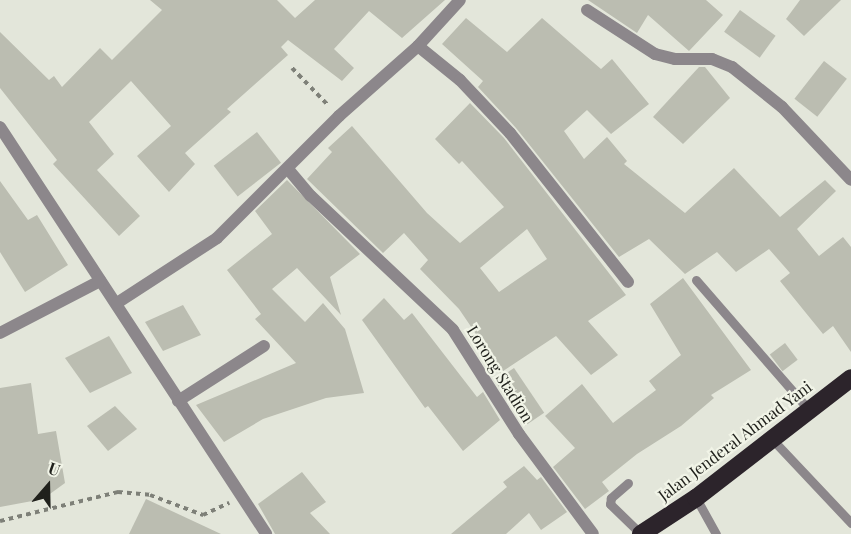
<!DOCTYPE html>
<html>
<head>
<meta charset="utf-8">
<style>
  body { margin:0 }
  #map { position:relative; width:851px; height:534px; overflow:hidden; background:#e3e6da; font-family:"Playfair Display",serif }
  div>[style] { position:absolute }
  .building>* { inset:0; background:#bbbdb1; transform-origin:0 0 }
  .path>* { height:4px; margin-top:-2px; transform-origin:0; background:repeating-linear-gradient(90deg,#7e8078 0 4.5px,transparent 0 9px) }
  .lane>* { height:9px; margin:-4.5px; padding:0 4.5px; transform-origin:4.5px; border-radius:4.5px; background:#8c878b }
  .street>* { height:12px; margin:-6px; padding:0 6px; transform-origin:6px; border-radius:6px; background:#8c878b }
  .highway>* { height:18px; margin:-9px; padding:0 9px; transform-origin:9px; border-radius:9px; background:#2c242b }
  span { translate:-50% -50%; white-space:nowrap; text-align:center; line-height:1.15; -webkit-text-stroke:4.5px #f1f4e7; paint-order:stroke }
  .street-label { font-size:16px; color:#20211c }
  .north { position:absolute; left:18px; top:456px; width:60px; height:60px; -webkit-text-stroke:4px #f1f4e7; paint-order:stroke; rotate:20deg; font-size:16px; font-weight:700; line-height:24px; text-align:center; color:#20211c }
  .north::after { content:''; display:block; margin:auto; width:21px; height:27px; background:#20211c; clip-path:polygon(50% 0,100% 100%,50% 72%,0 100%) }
</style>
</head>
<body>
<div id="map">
  <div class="building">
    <div style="clip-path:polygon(150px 0,277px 0,295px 18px,315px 0,445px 0,402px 38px,369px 11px,334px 49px,354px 68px,342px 81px,288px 40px,281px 47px,288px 55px,227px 109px,231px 112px,185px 153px,195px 164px,169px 192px,137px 156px,171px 126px,131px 81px,89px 122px,114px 154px,97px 170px,140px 216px,119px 236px,53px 164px,57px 160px,0 88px,0 32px,49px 80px,54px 76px,62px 87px,100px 48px,112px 60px,162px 10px)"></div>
    <div style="clip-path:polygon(588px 0,706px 0,723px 15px,689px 51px,648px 15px,637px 33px)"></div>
    <div style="clip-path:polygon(800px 0,841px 0,804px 36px,786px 19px)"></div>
    <div style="left:740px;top:10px;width:44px;height:27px;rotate:36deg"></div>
    <div style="clip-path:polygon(466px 18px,507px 52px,542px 18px,601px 69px,612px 59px,649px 104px,611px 134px,587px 110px,564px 131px,584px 159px,607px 137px,627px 161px,624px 164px,685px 213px,734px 168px,780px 217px,825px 180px,836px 191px,797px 229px,819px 256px,843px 237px,851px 247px,851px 352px,833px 326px,823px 334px,780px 281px,790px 273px,769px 249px,736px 272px,717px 252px,685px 274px,649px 239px,619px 257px,516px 128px,478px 87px,483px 81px,442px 44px)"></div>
    <div style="left:824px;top:61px;width:29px;height:48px;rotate:38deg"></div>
    <div style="clip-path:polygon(699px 67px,705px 67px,730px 98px,683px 144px,653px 117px)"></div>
    <div style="clip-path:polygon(evenodd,470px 103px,504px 138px,626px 295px,588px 321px,618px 355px,591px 375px,556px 336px,500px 373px,469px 339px,476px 334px,459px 309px,420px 269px,428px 260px,404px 233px,383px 253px,307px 179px,332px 152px,328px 148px,352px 126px,427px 213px,460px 243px,504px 207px,462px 161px,459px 164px,435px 139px,470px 103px,527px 229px,547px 259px,499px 292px,480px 268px,527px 229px)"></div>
    <div style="left:257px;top:132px;width:39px;height:55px;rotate:52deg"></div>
    <div style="clip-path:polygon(287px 180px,360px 254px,330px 277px,341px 315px,297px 268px,272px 289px,305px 322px,323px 303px,345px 329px,364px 393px,326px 398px,263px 419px,224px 442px,196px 405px,296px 363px,255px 319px,261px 314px,227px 270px,272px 234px,255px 211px)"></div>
    <div style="clip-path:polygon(0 181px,28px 220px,37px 215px,68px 265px,25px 292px,0 252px)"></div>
    <div style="clip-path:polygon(683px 278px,751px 370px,711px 395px,714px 398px,681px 426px,637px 454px,602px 482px,609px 491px,585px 509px,553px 467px,575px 448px,545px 416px,582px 384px,613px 423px,656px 390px,649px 381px,681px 355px,650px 304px)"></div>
    <div style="clip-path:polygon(384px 298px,404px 320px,412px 313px,477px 397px,483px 392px,500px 420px,463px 451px,428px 406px,425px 408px,362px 320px)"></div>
    <div style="clip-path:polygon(183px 305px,201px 335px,163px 351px,145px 322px)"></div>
    <div style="clip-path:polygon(109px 336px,132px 373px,90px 393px,65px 358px)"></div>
    <div style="left:785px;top:343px;width:21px;height:19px;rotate:53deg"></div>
    <div style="left:514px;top:368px;width:54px;height:23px;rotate:56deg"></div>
    <div style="clip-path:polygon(31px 383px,38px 434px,56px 431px,65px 483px,43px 499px,0 507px,0 388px)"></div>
    <div style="clip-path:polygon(115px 406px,137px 429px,108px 451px,87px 426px)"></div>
    <div style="clip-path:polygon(524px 466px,537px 480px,541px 477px,567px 512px,541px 530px,529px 513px,506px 534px,451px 534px,507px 487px,503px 482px)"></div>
    <div style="clip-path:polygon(302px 472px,326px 502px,310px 513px,330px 534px,275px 534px,258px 504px)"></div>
    <div style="clip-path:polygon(146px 499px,221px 534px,129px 534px)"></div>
  </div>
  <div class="path">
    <div style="left:292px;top:68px;width:52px;rotate:45.8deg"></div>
    <div style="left:0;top:521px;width:122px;rotate:-13.8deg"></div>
    <div style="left:118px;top:492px;width:32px;rotate:5deg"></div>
    <div style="left:150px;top:495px;width:57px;rotate:20.7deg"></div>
    <div style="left:203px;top:515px;width:29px;rotate:-25deg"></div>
  </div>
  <div class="lane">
    <div style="left:696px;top:280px;width:172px;rotate:49deg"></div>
    <div style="left:771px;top:438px;width:117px;rotate:46.7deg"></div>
    <div style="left:628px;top:483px;width:23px;rotate:139deg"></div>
    <div style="left:611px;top:498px;width:6px;rotate:99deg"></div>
    <div style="left:610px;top:504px;width:43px;rotate:44.1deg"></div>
    <div style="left:696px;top:498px;width:41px;rotate:60.9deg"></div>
  </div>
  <div class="street">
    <div style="left:587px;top:10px;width:81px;rotate:32.9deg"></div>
    <div style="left:655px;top:54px;width:21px;rotate:14deg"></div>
    <div style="left:675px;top:59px;width:37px"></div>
    <div style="left:712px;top:59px;width:22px;rotate:22deg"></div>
    <div style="left:732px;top:67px;width:64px;rotate:38.7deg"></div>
    <div style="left:782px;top:107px;width:100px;rotate:46.6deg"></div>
    <div style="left:418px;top:46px;width:54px;rotate:39deg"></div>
    <div style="left:460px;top:80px;width:73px;rotate:46.7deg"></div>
    <div style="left:510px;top:133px;width:190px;rotate:51.6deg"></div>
    <div style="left:0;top:127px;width:486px;rotate:56.8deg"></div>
    <div style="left:288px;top:169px;width:35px;rotate:50deg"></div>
    <div style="left:311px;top:196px;width:195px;rotate:43.3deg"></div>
    <div style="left:453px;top:330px;width:123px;rotate:57.6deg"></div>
    <div style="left:519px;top:434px;width:124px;rotate:53.5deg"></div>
    <div style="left:117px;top:303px;width:119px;rotate:-33deg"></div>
    <div style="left:217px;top:238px;width:173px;rotate:-45deg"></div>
    <div style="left:339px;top:116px;width:106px;rotate:-41.5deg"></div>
    <div style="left:418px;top:46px;width:62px;rotate:-47.6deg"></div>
    <div style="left:0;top:333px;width:113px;rotate:-27.5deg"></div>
    <div style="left:178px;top:401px;width:102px;rotate:-32.6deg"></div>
  </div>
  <div class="highway">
    <div style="left:641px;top:534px;width:66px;rotate:-33.2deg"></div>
    <div style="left:696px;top:498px;width:196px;rotate:-37.7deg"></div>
  </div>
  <div class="street-label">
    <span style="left:500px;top:374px;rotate:58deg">Lorong Stadion</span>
    <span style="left:735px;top:441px;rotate:-37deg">Jalan Jenderal Ahmad Yani</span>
  </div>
  <div class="north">U</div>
</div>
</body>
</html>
